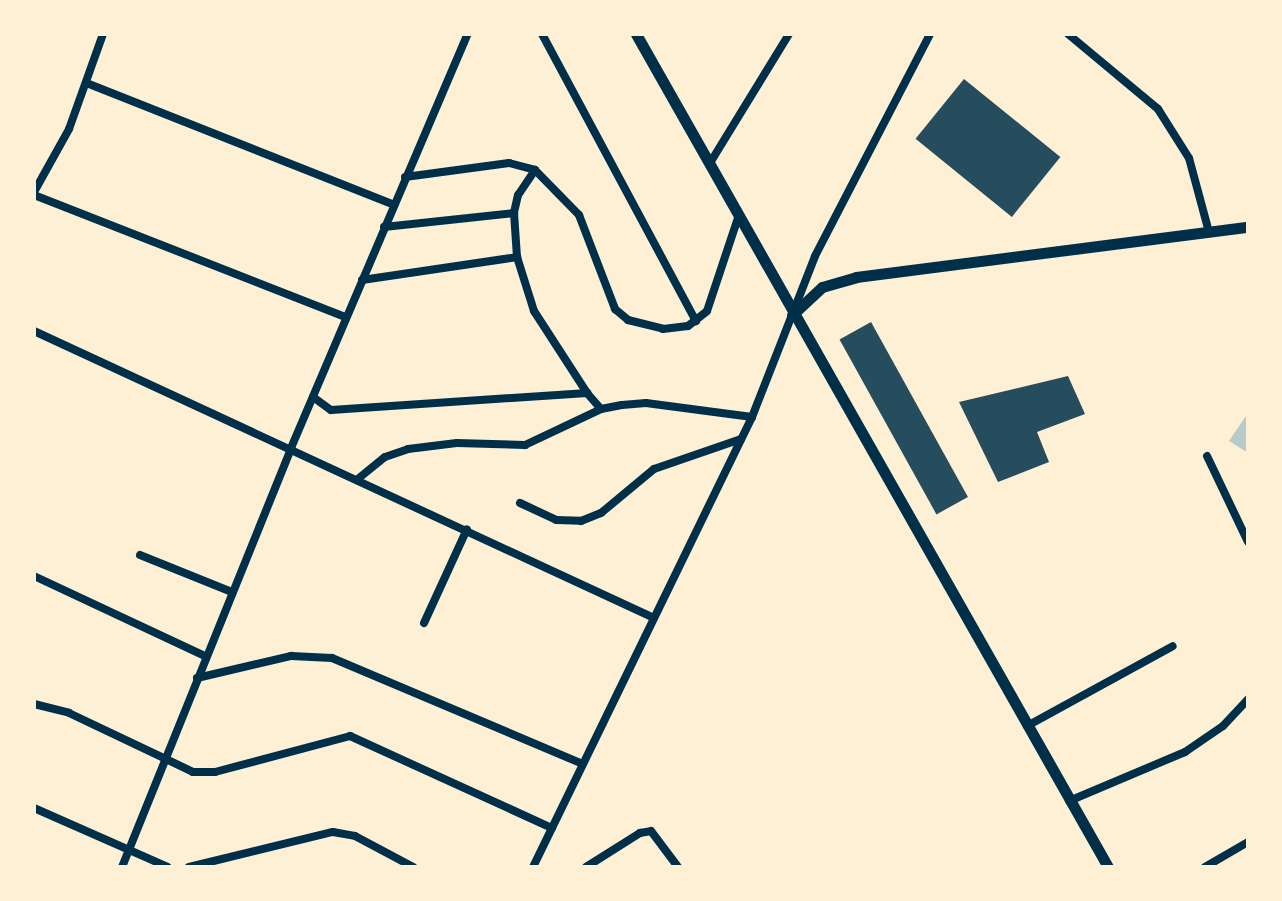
<!DOCTYPE html>
<html>
<head>
<meta charset="utf-8">
<style>
  body { margin:0 }
  #map { position:relative; width:1282px; height:901px; overflow:hidden; background:#fdf0d5; font-family:"Alegreya Sans",sans-serif }
  div>[style] { position:absolute }
  .green>* { inset:0; background:#b9caca }
  .building>* { inset:0; background:#264d5e; transform-origin:0 0 }
  .minor>* { height:8px; margin:-4px; padding:0 4px; transform-origin:4px; border-radius:4px; background:#003049 }
  .secondary>* { height:11px; margin:-5.5px; padding:0 5.5px; transform-origin:5.5px; border-radius:5.5px; background:#003049 }
  span { translate:-50% -50%; white-space:nowrap; text-align:center; line-height:1.15; -webkit-text-stroke:8px #fdf0d5; paint-order:stroke }
  .frame { position:absolute; inset:0; border:36px solid #fdf0d5; pointer-events:none }
</style>
</head>
<body>
<div id="map">
  <div class="green">
    <div style="clip-path:polygon(1248px 413px,1248px 451px,1245px 451px,1229px 441px)"></div>
  </div>
  <div class="building">
    <div style="left:964px;top:79px;width:124px;height:77px;rotate:39deg"></div>
    <div style="left:871px;top:322px;width:200px;height:36px;rotate:61deg"></div>
    <div style="clip-path:polygon(1068px 376px,1085px 414px,1037px 432px,1049px 462px,998px 482px,959px 402px)"></div>
  </div>
  <div class="minor">
    <div style="left:542px;top:34px;width:326px;rotate:61.8deg"></div>
    <div style="left:1068px;top:34px;width:117px;rotate:39.8deg"></div>
    <div style="left:1158px;top:109px;width:58px;rotate:57.7deg"></div>
    <div style="left:1189px;top:158px;width:77px;rotate:74.9deg"></div>
    <div style="left:89px;top:84px;width:328px;rotate:21.6deg"></div>
    <div style="left:710px;top:163px;width:151px;rotate:-58.5deg"></div>
    <div style="left:535px;top:170px;width:30px;rotate:124deg"></div>
    <div style="left:518px;top:195px;width:18px;rotate:103deg"></div>
    <div style="left:514px;top:213px;width:44px;rotate:86.1deg"></div>
    <div style="left:517px;top:257px;width:57px;rotate:72.5deg"></div>
    <div style="left:534px;top:311px;width:98px;rotate:57.1deg"></div>
    <div style="left:405px;top:177px;width:105px;rotate:-7.7deg"></div>
    <div style="left:509px;top:163px;width:27px;rotate:15deg"></div>
    <div style="left:535px;top:170px;width:63px;rotate:45.6deg"></div>
    <div style="left:579px;top:215px;width:101px;rotate:69deg"></div>
    <div style="left:615px;top:309px;width:17px;rotate:40deg"></div>
    <div style="left:628px;top:320px;width:36px;rotate:14deg"></div>
    <div style="left:663px;top:329px;width:25px;rotate:-7deg"></div>
    <div style="left:688px;top:326px;width:24px;rotate:-38deg"></div>
    <div style="left:707px;top:311px;width:101px;rotate:-71.6deg"></div>
    <div style="left:34px;top:192px;width:72px;rotate:-60.9deg"></div>
    <div style="left:69px;top:129px;width:101px;rotate:-70.3deg"></div>
    <div style="left:34px;top:195px;width:335px;rotate:21.4deg"></div>
    <div style="left:384px;top:227px;width:131px;rotate:-6.1deg"></div>
    <div style="left:362px;top:280px;width:157px;rotate:-8.4deg"></div>
    <div style="left:34px;top:331px;width:683px;rotate:24.84deg"></div>
    <div style="left:313px;top:397px;width:22px;rotate:36deg"></div>
    <div style="left:331px;top:410px;width:257px;rotate:-3.8deg"></div>
    <div style="left:587px;top:393px;width:21px;rotate:49deg"></div>
    <div style="left:1207px;top:456px;width:95px;rotate:64.5deg"></div>
    <div style="left:359px;top:478px;width:33px;rotate:-39deg"></div>
    <div style="left:385px;top:457px;width:24px;rotate:-19deg"></div>
    <div style="left:408px;top:449px;width:49px;rotate:-7deg"></div>
    <div style="left:457px;top:443px;width:68px;rotate:1.7deg"></div>
    <div style="left:525px;top:445px;width:84px;rotate:-25.3deg"></div>
    <div style="left:601px;top:409px;width:21px;rotate:-11deg"></div>
    <div style="left:622px;top:405px;width:24px;rotate:-5deg"></div>
    <div style="left:646px;top:403px;width:107px;rotate:7.5deg"></div>
    <div style="left:520px;top:503px;width:40px;rotate:25deg"></div>
    <div style="left:556px;top:520px;width:25px;rotate:2deg"></div>
    <div style="left:581px;top:521px;width:22px;rotate:-22deg"></div>
    <div style="left:601px;top:513px;width:69px;rotate:-39.7deg"></div>
    <div style="left:654px;top:469px;width:92px;rotate:-19deg"></div>
    <div style="left:140px;top:555px;width:99px;rotate:21.9deg"></div>
    <div style="left:34px;top:576px;width:189px;rotate:25.1deg"></div>
    <div style="left:424px;top:623px;width:103px;rotate:-65.4deg"></div>
    <div style="left:197px;top:678px;width:97px;rotate:-13.2deg"></div>
    <div style="left:291px;top:656px;width:41px;rotate:2.8deg"></div>
    <div style="left:332px;top:658px;width:272px;rotate:22.9deg"></div>
    <div style="left:34px;top:704px;width:36px;rotate:14deg"></div>
    <div style="left:69px;top:713px;width:137px;rotate:25.4deg"></div>
    <div style="left:193px;top:772px;width:22px"></div>
    <div style="left:215px;top:772px;width:140px;rotate:-14.9deg"></div>
    <div style="left:350px;top:736px;width:222px;rotate:24.5deg"></div>
    <div style="left:1027px;top:726px;width:166px;rotate:-28.7deg"></div>
    <div style="left:1069px;top:801px;width:126px;rotate:-22.9deg"></div>
    <div style="left:1185px;top:752px;width:46px;rotate:-34.4deg"></div>
    <div style="left:1223px;top:726px;width:37px;rotate:-47deg"></div>
    <div style="left:34px;top:808px;width:146px;rotate:23.8deg"></div>
    <div style="left:122px;top:867px;width:452px;rotate:-68deg"></div>
    <div style="left:291px;top:448px;width:450px;rotate:-66.9deg"></div>
    <div style="left:189px;top:867px;width:148px;rotate:-13.7deg"></div>
    <div style="left:333px;top:832px;width:22px;rotate:10deg"></div>
    <div style="left:355px;top:836px;width:66px;rotate:28.1deg"></div>
    <div style="left:533px;top:867px;width:500px;rotate:-64.05deg"></div>
    <div style="left:752px;top:417px;width:173px;rotate:-68.6deg"></div>
    <div style="left:815px;top:256px;width:250px;rotate:-62.6deg"></div>
    <div style="left:586px;top:867px;width:64px;rotate:-32.2deg"></div>
    <div style="left:640px;top:833px;width:11px;rotate:-10deg"></div>
    <div style="left:651px;top:831px;width:45px;rotate:53.1deg"></div>
    <div style="left:1205px;top:867px;width:50px;rotate:-30.2deg"></div>
  </div>
  <div class="secondary">
    <div style="left:636px;top:34px;width:957px;rotate:60.46deg"></div>
    <div style="left:792px;top:315px;width:41px;rotate:-43deg"></div>
    <div style="left:822px;top:287px;width:35px;rotate:-16deg"></div>
    <div style="left:856px;top:277px;width:395px;rotate:-7.3deg"></div>
  </div>
  <div class="frame"></div>
</div>
</body>
</html>
